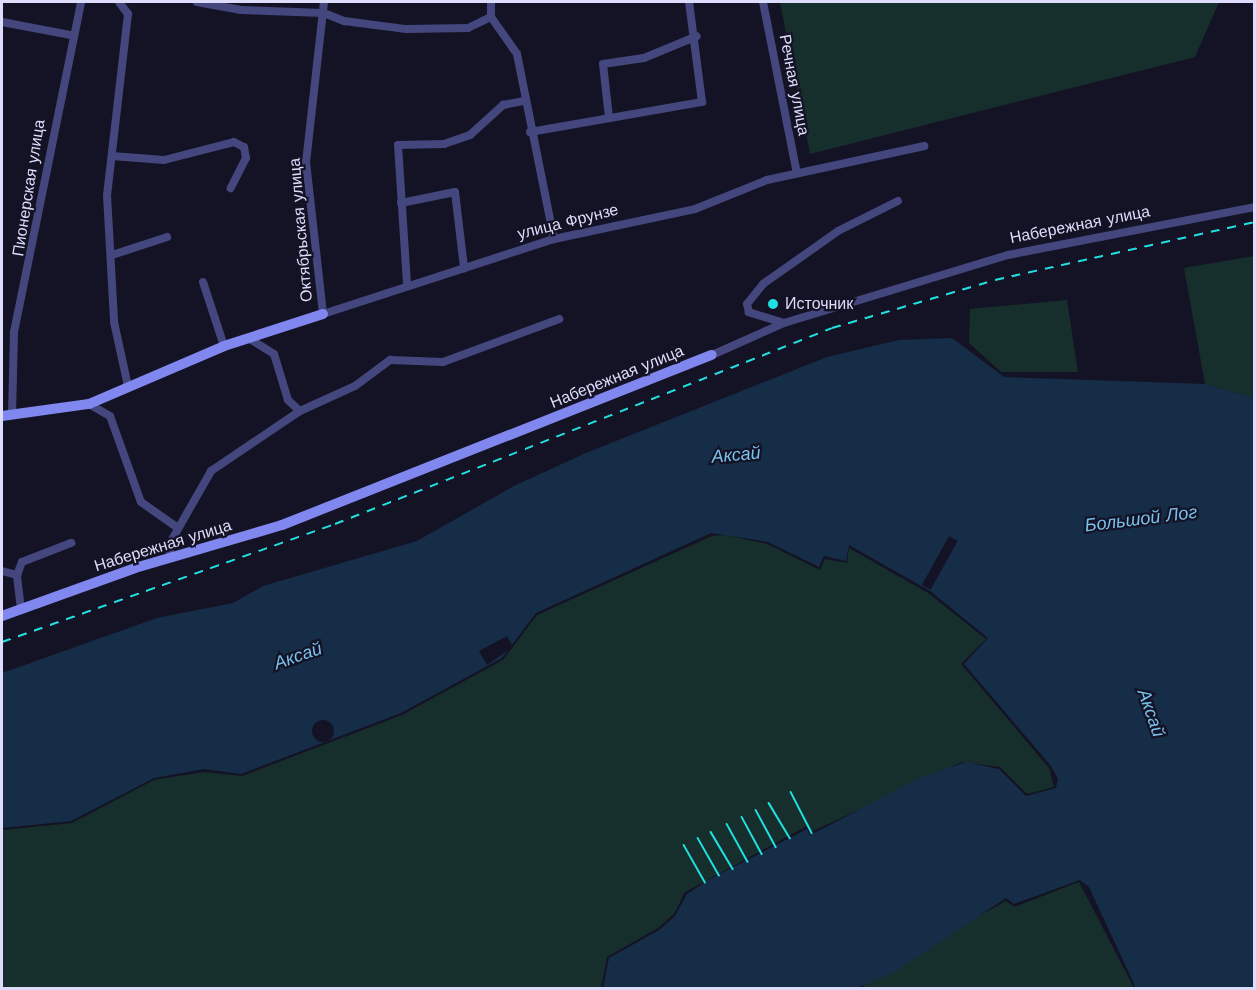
<!DOCTYPE html>
<html>
<head>
<meta charset="utf-8">
<style>
  body { margin:0 }
  #map { position:relative; width:1256px; height:990px; overflow:hidden; background:#141325; font-family:"Work Sans",sans-serif }
  div>[style] { position:absolute }
  .green>* { inset:0; background:#172f2c }
  .water>* { inset:0; background:#162d47 }
  .pier>* { inset:0; background:#141325; transform-origin:0 0 }
  .round { border-radius:50% }
  .street>* { height:8px; margin:-4px; padding:0 4px; transform-origin:4px; border-radius:4px; background:#44477e }
  .secondary>* { height:10px; margin:-5px; padding:0 5px; transform-origin:5px; border-radius:5px; background:#8087ee }
  .tram>* { height:1.5px; margin:-0.75px; padding:0 0.75px; transform-origin:0.75px; border-radius:0.75px; background:#21e0e1 }
  .rail>* { height:2px; margin-top:-1px; transform-origin:0; background:repeating-linear-gradient(90deg,#21e0e1 0 9px,transparent 0 17px) }
  .dots>* { width:16px; height:16px; translate:-50% -50%; box-sizing:border-box; border:3px solid #141325; border-radius:50% }
  span { translate:-50% -50%; white-space:nowrap; text-align:center; line-height:1.15; -webkit-text-stroke:4.5px #141325; paint-order:stroke }
  .street-label { font-size:16px; color:#dddcfa }
  .poi-label { font-size:16px; color:#dddcfa }
  .left { translate:0 -50%; text-align:left }
  .water-label { font-size:18px; color:#78c1ed; font-style:italic }
  .frame { position:absolute; inset:0; border:3px solid #dddcfa; pointer-events:none }
</style>
</head>
<body>
<div id="map">
  <div class="green">
    <div style="clip-path:polygon(780px 2px,1219px 2px,1195px 57px,810px 154px)"></div>
    <div style="clip-path:polygon(1254px 256px,1254px 398px,1205px 384px,1184px 268px)"></div>
    <div style="clip-path:polygon(1067px 300px,1078px 372px,1001px 372px,969px 343px,970px 309px)"></div>
    <div style="clip-path:polygon(725px 535px,767px 544px,820px 570px,825px 559px,847px 563px,849px 548px,928px 593px,986px 639px,961px 664px,1049px 768px,1054px 787px,1027px 794px,1000px 767px,962px 762px,811px 832px,807px 826px,685px 892px,674px 914px,658px 928px,607px 957px,601px 988px,2px 988px,2px 830px,72px 823px,154px 780px,204px 772px,242px 776px,402px 715px,503px 660px,537px 615px,712px 536px)"></div>
    <div style="clip-path:polygon(1079px 882px,1134px 988px,861px 988px,886px 967px,1006px 901px,1014px 907px)"></div>
  </div>
  <div class="water">
    <div style="clip-path:polygon(952px 338px,1004px 377px,1205px 384px,1254px 398px,1254px 988px,1136px 988px,1089px 887px,1080px 880px,1014px 904px,1006px 898px,893px 973px,856px 988px,603px 988px,609px 958px,659px 930px,675px 916px,687px 894px,708px 880px,807px 829px,810px 835px,836px 822px,915px 780px,966px 762px,999px 769px,1026px 796px,1056px 788px,1058px 779px,1051px 766px,964px 664px,988px 638px,930px 591px,849px 545px,846px 561px,824px 556px,819px 567px,768px 542px,711px 533px,536px 613px,502px 658px,401px 713px,241px 774px,204px 769px,154px 778px,71px 821px,2px 828px,2px 673px,157px 618px,233px 603px,263px 586px,417px 541px,514px 486px,586px 453px,827px 357px,899px 340px)"></div>
  </div>
  <div class="pier">
    <div style="left:949px;top:536px;width:10px;height:56px;rotate:29deg"></div>
    <div style="clip-path:polygon(507px 636px,513px 647px,487px 665px,479px 651px)"></div>
    <div class="round" style="left:312px;top:720px;width:22px;height:22px"></div>
  </div>
  <div class="street">
    <div style="left:119px;top:2px;width:15px;rotate:53deg"></div>
    <div style="left:128px;top:14px;width:182px;rotate:96.6deg"></div>
    <div style="left:107px;top:195px;width:127px;rotate:86.8deg"></div>
    <div style="left:114px;top:322px;width:66px;rotate:77.7deg"></div>
    <div style="left:197px;top:2px;width:45px;rotate:10.3deg"></div>
    <div style="left:241px;top:10px;width:83px;rotate:2.1deg"></div>
    <div style="left:324px;top:13px;width:22px;rotate:22deg"></div>
    <div style="left:344px;top:21px;width:63px;rotate:7.4deg"></div>
    <div style="left:406px;top:29px;width:62px;rotate:-0.9deg"></div>
    <div style="left:468px;top:28px;width:25px;rotate:-26deg"></div>
    <div style="left:324px;top:2px;width:161px;rotate:96.4deg"></div>
    <div style="left:306px;top:162px;width:153px;rotate:83.6deg"></div>
    <div style="left:323px;top:314px;width:243px;rotate:-18deg"></div>
    <div style="left:554px;top:239px;width:144px;rotate:-12deg"></div>
    <div style="left:695px;top:209px;width:78px;rotate:-21.9deg"></div>
    <div style="left:767px;top:180px;width:161px;rotate:-12.2deg"></div>
    <div style="left:491px;top:2px;width:15px;rotate:90deg"></div>
    <div style="left:491px;top:17px;width:45px;rotate:54.9deg"></div>
    <div style="left:517px;top:54px;width:189px;rotate:78.7deg"></div>
    <div style="left:763px;top:2px;width:174px;rotate:78.8deg"></div>
    <div style="left:2px;top:22px;width:69px;rotate:10.8deg"></div>
    <div style="left:609px;top:118px;width:54px;rotate:-96.3deg"></div>
    <div style="left:603px;top:64px;width:41px;rotate:-8.3deg"></div>
    <div style="left:644px;top:58px;width:57px;rotate:-22.5deg"></div>
    <div style="left:530px;top:132px;width:175px;rotate:-9.9deg"></div>
    <div style="left:702px;top:102px;width:101px;rotate:-97.4deg"></div>
    <div style="left:112px;top:156px;width:52px;rotate:4.4deg"></div>
    <div style="left:164px;top:160px;width:72px;rotate:-14.4deg"></div>
    <div style="left:234px;top:142px;width:11px;rotate:27deg"></div>
    <div style="left:244px;top:147px;width:11px;rotate:80deg"></div>
    <div style="left:246px;top:158px;width:34px;rotate:117deg"></div>
    <div style="left:401px;top:203px;width:55px;rotate:-11.5deg"></div>
    <div style="left:455px;top:192px;width:77px;rotate:83.2deg"></div>
    <div style="left:112px;top:255px;width:58px;rotate:-18.1deg"></div>
    <div style="left:203px;top:282px;width:67px;rotate:71.8deg"></div>
    <div style="left:407px;top:284px;width:139px;rotate:-93.7deg"></div>
    <div style="left:398px;top:145px;width:46px;rotate:-1.2deg"></div>
    <div style="left:444px;top:144px;width:28px;rotate:-19deg"></div>
    <div style="left:470px;top:135px;width:45px;rotate:-42.3deg"></div>
    <div style="left:503px;top:105px;width:20px;rotate:-11deg"></div>
    <div style="left:784px;top:323px;width:37px;rotate:-163deg"></div>
    <div style="left:749px;top:312px;width:8px;rotate:-104deg"></div>
    <div style="left:747px;top:304px;width:26px;rotate:-51deg"></div>
    <div style="left:763px;top:284px;width:92px;rotate:-35.2deg"></div>
    <div style="left:838px;top:231px;width:67px;rotate:-26.6deg"></div>
    <div style="left:250px;top:339px;width:28px;rotate:32deg"></div>
    <div style="left:274px;top:354px;width:48px;rotate:73.1deg"></div>
    <div style="left:288px;top:400px;width:16px;rotate:43deg"></div>
    <div style="left:712px;top:355px;width:79px;rotate:-24deg"></div>
    <div style="left:784px;top:323px;width:234px;rotate:-16.9deg"></div>
    <div style="left:1008px;top:255px;width:251px;rotate:-11deg"></div>
    <div style="left:89px;top:404px;width:24px;rotate:30deg"></div>
    <div style="left:110px;top:416px;width:91px;rotate:70.2deg"></div>
    <div style="left:141px;top:502px;width:45px;rotate:35.1deg"></div>
    <div style="left:12px;top:415px;width:83px;rotate:-88.6deg"></div>
    <div style="left:14px;top:332px;width:337px;rotate:-78.5deg"></div>
    <div style="left:170px;top:558px;width:15px;rotate:-90deg"></div>
    <div style="left:170px;top:543px;width:83px;rotate:-60.3deg"></div>
    <div style="left:211px;top:471px;width:107px;rotate:-34deg"></div>
    <div style="left:300px;top:411px;width:60px;rotate:-24.4deg"></div>
    <div style="left:355px;top:386px;width:44px;rotate:-36.6deg"></div>
    <div style="left:390px;top:360px;width:53px;rotate:2.2deg"></div>
    <div style="left:443px;top:362px;width:124px;rotate:-20.3deg"></div>
    <div style="left:2px;top:571px;width:16px;rotate:15deg"></div>
    <div style="left:21px;top:609px;width:34px;rotate:-97deg"></div>
    <div style="left:17px;top:575px;width:14px;rotate:-69deg"></div>
    <div style="left:22px;top:562px;width:53px;rotate:-21.2deg"></div>
  </div>
  <div class="secondary">
    <div style="left:2px;top:416px;width:88px;rotate:-7.9deg"></div>
    <div style="left:89px;top:404px;width:147px;rotate:-23.2deg"></div>
    <div style="left:224px;top:346px;width:104px;rotate:-17.9deg"></div>
    <div style="left:2px;top:616px;width:141px;rotate:-19.8deg"></div>
    <div style="left:135px;top:568px;width:153px;rotate:-16.3deg"></div>
    <div style="left:282px;top:525px;width:462px;rotate:-21.6deg"></div>
  </div>
  <div class="tram">
    <div style="left:791px;top:792px;width:46px;rotate:62.9deg"></div>
    <div style="left:769px;top:803px;width:41px;rotate:59deg"></div>
    <div style="left:756px;top:810px;width:42px;rotate:61.6deg"></div>
    <div style="left:742px;top:817px;width:42px;rotate:61.6deg"></div>
    <div style="left:727px;top:824px;width:43px;rotate:61.1deg"></div>
    <div style="left:711px;top:832px;width:43px;rotate:59.3deg"></div>
    <div style="left:698px;top:838px;width:43px;rotate:60.4deg"></div>
    <div style="left:684px;top:845px;width:43px;rotate:60.4deg"></div>
  </div>
  <div class="rail">
    <div style="left:2px;top:642px;width:353px;rotate:-19.5deg"></div>
    <div style="left:335px;top:524px;width:534px;rotate:-21.52deg"></div>
    <div style="left:832px;top:328px;width:170px;rotate:-16.4deg"></div>
    <div style="left:995px;top:280px;width:265px;rotate:-12.6deg"></div>
  </div>
  <div class="dots">
    <div style="left:773px;top:304px;background:#21e0e1"></div>
  </div>
  <div class="street-label">
    <span style="left:794px;top:85px;rotate:79deg">Речная улица</span>
    <span style="left:29px;top:188px;rotate:-81deg">Пионерская улица</span>
    <span style="left:568px;top:222px;rotate:-14deg">улица Фрунзе</span>
    <span style="left:1080px;top:225px;rotate:-11deg">Набережная улица</span>
    <span style="left:301px;top:230px;rotate:-95deg">Октябрьская улица</span>
    <span style="left:617px;top:377px;rotate:-22deg">Набережная улица</span>
    <span style="left:163px;top:546px;rotate:-17deg">Набережная улица</span>
  </div>
  <div class="poi-label">
    <span class="left" style="left:785px;top:304px">Источник</span>
  </div>
  <div class="water-label">
    <span style="left:736px;top:455px;rotate:-5deg">Аксай</span>
    <span style="left:1141px;top:519px;rotate:-7deg">Большой Лог</span>
    <span style="left:298px;top:656px;rotate:-19deg">Аксай</span>
    <span style="left:1151px;top:713px;rotate:71deg">Аксай</span>
  </div>
  <div class="frame"></div>
</div>
</body>
</html>
